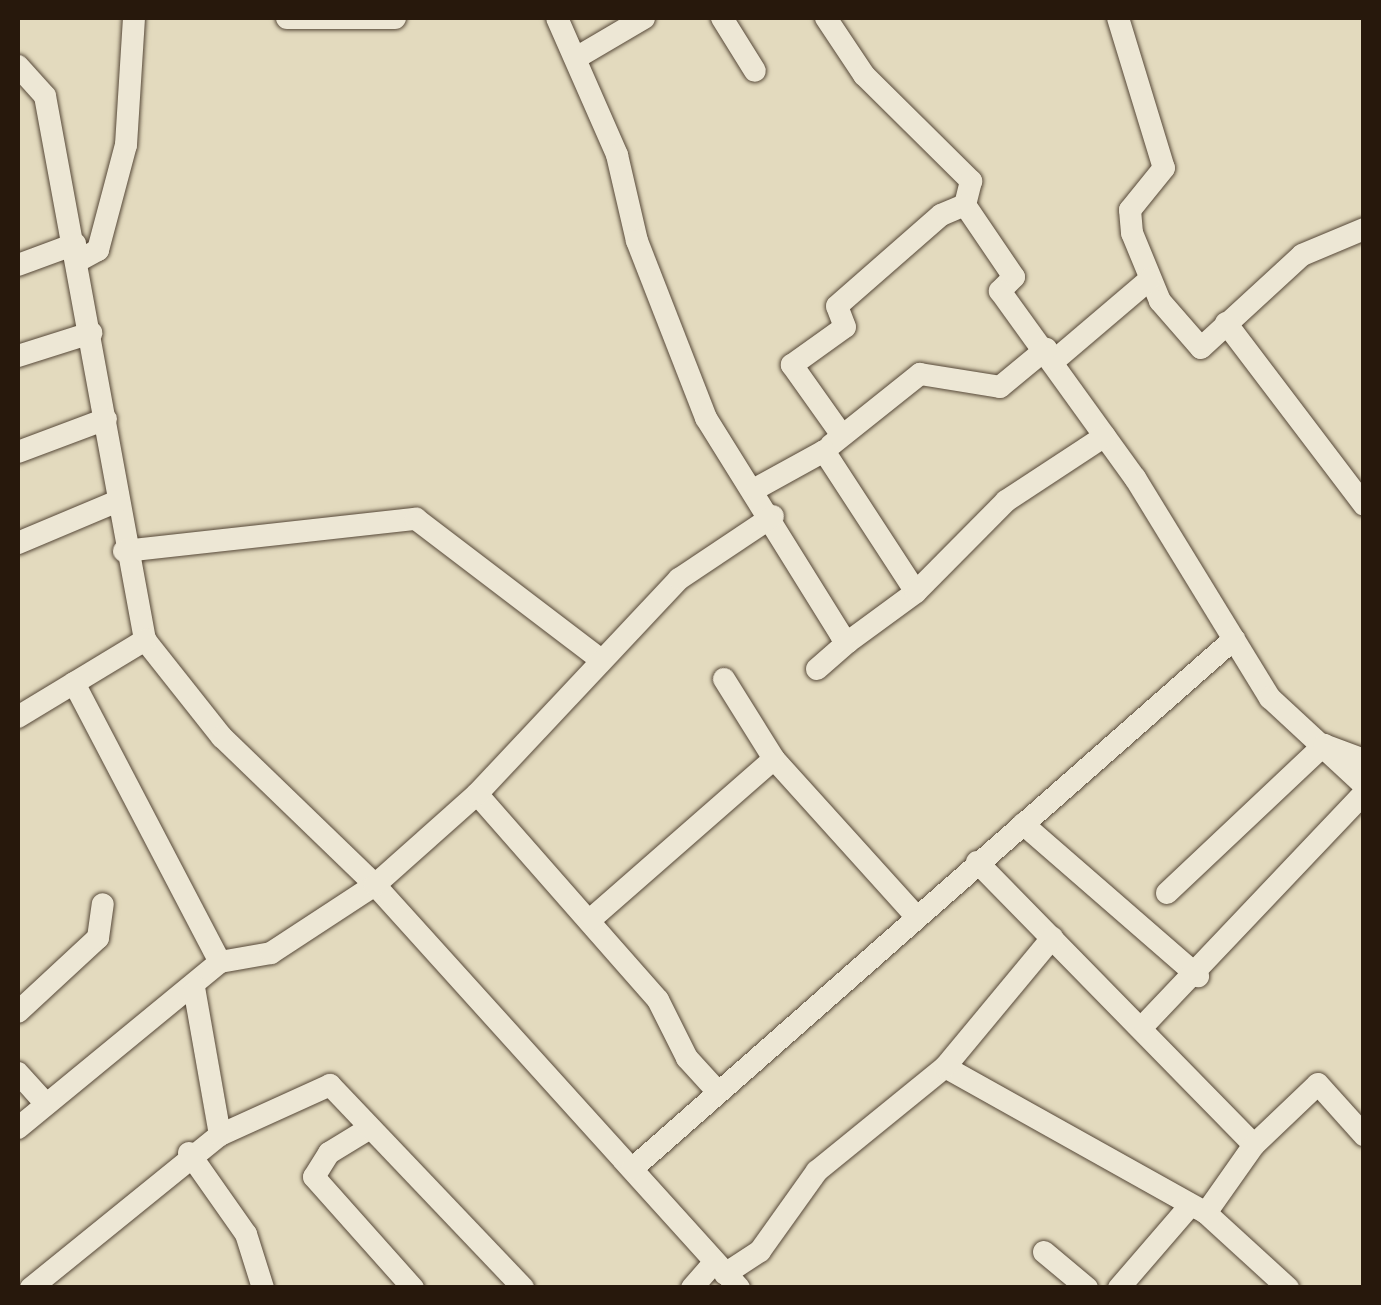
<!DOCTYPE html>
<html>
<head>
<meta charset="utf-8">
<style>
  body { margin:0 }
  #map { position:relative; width:1381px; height:1305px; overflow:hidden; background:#e3dabe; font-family:"Gentium Book Plus",serif }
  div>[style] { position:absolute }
  .roads { filter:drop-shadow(0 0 2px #564838) drop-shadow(0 0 2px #564838) }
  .minor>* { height:22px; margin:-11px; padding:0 11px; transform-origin:11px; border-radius:11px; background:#ede7d5 }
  span { translate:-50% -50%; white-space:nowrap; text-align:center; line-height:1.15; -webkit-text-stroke:8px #ede7d5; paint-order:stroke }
  .frame { position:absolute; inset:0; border:20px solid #27180c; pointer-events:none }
</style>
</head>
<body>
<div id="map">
  <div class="roads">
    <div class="minor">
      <div style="left:287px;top:18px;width:108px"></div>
      <div style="left:557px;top:18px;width:150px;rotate:66.3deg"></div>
      <div style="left:617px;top:155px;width:88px;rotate:76.9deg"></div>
      <div style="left:637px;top:241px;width:190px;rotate:68.7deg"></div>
      <div style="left:706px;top:418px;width:256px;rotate:58.1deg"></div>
      <div style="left:841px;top:635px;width:10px;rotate:45deg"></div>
      <div style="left:848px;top:642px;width:84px;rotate:-36.3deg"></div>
      <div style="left:722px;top:18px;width:62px;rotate:58.1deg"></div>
      <div style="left:826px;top:18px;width:69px;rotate:56.3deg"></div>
      <div style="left:864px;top:75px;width:151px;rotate:44.7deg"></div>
      <div style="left:971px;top:181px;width:25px;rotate:104deg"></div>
      <div style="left:965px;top:205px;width:87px;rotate:55.8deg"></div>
      <div style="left:1014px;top:277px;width:20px;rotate:135deg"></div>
      <div style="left:1000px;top:291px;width:231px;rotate:54.2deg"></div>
      <div style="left:1135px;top:478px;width:258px;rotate:58.5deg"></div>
      <div style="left:1270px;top:698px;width:128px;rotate:42.8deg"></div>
      <div style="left:1118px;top:18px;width:157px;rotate:73deg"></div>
      <div style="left:1164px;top:168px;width:54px;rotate:129deg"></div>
      <div style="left:1130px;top:210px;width:23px;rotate:85deg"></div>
      <div style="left:1132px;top:233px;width:74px;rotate:67.6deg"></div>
      <div style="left:1160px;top:301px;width:62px;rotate:48.9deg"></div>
      <div style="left:1201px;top:348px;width:137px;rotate:-42.6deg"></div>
      <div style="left:1302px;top:255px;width:67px;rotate:-22.8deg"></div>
      <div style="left:576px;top:58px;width:79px;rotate:-30.5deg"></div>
      <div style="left:18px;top:66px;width:40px;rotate:48deg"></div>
      <div style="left:45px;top:96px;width:553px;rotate:79.58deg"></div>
      <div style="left:145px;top:640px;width:124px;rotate:51.6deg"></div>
      <div style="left:222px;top:737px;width:213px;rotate:44deg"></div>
      <div style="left:375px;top:885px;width:543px;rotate:47.91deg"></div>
      <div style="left:78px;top:261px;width:23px;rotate:-29deg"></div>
      <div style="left:98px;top:250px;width:109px;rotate:-75.1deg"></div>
      <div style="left:126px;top:145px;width:127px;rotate:-86.4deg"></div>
      <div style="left:18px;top:265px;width:61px;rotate:-20.2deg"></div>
      <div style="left:1226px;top:323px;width:228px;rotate:52.8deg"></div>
      <div style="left:18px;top:356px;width:77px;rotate:-17.5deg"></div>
      <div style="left:1055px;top:360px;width:123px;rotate:-40.4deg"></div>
      <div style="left:841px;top:434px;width:85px;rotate:-125.4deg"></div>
      <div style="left:792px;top:365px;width:65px;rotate:-35.6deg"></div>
      <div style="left:845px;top:327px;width:22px;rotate:-111deg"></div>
      <div style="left:837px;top:306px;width:138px;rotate:-41.2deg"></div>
      <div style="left:941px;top:215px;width:26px;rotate:-23deg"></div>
      <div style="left:831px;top:445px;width:114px;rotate:-38.6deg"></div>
      <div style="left:920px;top:374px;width:81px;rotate:9.2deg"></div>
      <div style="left:1000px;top:387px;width:60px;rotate:-39.6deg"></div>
      <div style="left:18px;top:452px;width:94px;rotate:-20.6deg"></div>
      <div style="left:757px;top:488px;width:77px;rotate:-28.9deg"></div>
      <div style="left:824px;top:451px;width:168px;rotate:56.9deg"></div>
      <div style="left:916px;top:592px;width:128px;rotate:-45.3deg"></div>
      <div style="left:1006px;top:501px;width:118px;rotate:-33.3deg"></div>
      <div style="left:18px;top:543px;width:108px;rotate:-22.8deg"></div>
      <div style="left:124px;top:551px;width:294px;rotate:-6.3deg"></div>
      <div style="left:416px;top:519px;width:228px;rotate:37.3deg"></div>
      <div style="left:817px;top:669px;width:41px;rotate:-41.1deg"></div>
      <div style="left:724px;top:679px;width:94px;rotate:58deg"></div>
      <div style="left:774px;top:759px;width:210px;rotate:47.9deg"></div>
      <div style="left:74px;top:683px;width:315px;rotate:62.4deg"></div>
      <div style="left:18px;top:717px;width:149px;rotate:-31.2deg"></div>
      <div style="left:477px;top:794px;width:274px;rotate:48.7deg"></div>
      <div style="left:658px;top:1000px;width:65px;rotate:63.4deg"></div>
      <div style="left:687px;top:1058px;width:46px;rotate:47.6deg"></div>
      <div style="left:1023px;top:824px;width:232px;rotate:41deg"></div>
      <div style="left:977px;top:862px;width:396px;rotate:45.6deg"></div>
      <div style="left:1167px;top:893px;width:216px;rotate:-43.3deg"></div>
      <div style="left:1324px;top:745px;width:43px;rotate:20.6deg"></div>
      <div style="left:591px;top:919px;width:243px;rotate:-41.2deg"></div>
      <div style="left:18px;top:1012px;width:109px;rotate:-42.8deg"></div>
      <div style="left:98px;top:938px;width:34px;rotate:-82deg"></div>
      <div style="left:1145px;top:1024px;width:318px;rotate:-46.5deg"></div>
      <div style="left:945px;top:1067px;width:299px;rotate:29.2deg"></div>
      <div style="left:1206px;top:1213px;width:111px;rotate:42.4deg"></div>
      <div style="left:18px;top:1073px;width:42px;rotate:47.9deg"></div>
      <div style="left:18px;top:1128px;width:261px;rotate:-39.4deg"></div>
      <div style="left:220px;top:962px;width:52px;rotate:-10deg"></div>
      <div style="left:271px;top:953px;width:124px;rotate:-33.2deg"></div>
      <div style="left:375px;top:885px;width:137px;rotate:-41.7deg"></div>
      <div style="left:477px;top:794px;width:295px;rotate:-46.8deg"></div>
      <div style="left:679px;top:579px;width:113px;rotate:-33.8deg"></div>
      <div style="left:370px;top:1128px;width:48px;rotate:148.6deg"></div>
      <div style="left:329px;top:1153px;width:28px;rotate:122deg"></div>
      <div style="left:314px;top:1177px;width:149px;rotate:48.3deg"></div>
      <div style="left:220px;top:1135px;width:121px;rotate:-24.4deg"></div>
      <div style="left:330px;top:1085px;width:280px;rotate:46.4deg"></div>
      <div style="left:189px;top:1153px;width:99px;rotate:54.9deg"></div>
      <div style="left:246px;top:1234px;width:57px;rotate:72.5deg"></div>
      <div style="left:632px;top:1169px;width:802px;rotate:-41.36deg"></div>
      <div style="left:1206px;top:1213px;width:83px;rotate:-54.8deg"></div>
      <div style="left:1254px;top:1145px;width:88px;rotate:-43.6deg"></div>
      <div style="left:1318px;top:1084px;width:69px;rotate:48deg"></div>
      <div style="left:1044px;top:1252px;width:56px;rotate:39.9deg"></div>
      <div style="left:725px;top:1274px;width:42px;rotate:-33.3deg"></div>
      <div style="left:760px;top:1251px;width:98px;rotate:-54.5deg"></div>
      <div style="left:817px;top:1171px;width:165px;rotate:-39.1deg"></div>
      <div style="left:945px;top:1067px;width:168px;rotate:-50.3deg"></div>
      <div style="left:31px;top:1288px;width:243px;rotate:-39deg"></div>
      <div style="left:220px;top:1135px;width:150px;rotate:-100deg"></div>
      <div style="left:692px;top:1288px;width:33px;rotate:-49deg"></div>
      <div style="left:1119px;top:1288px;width:107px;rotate:-49.2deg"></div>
    </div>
  </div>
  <div class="frame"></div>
</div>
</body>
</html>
